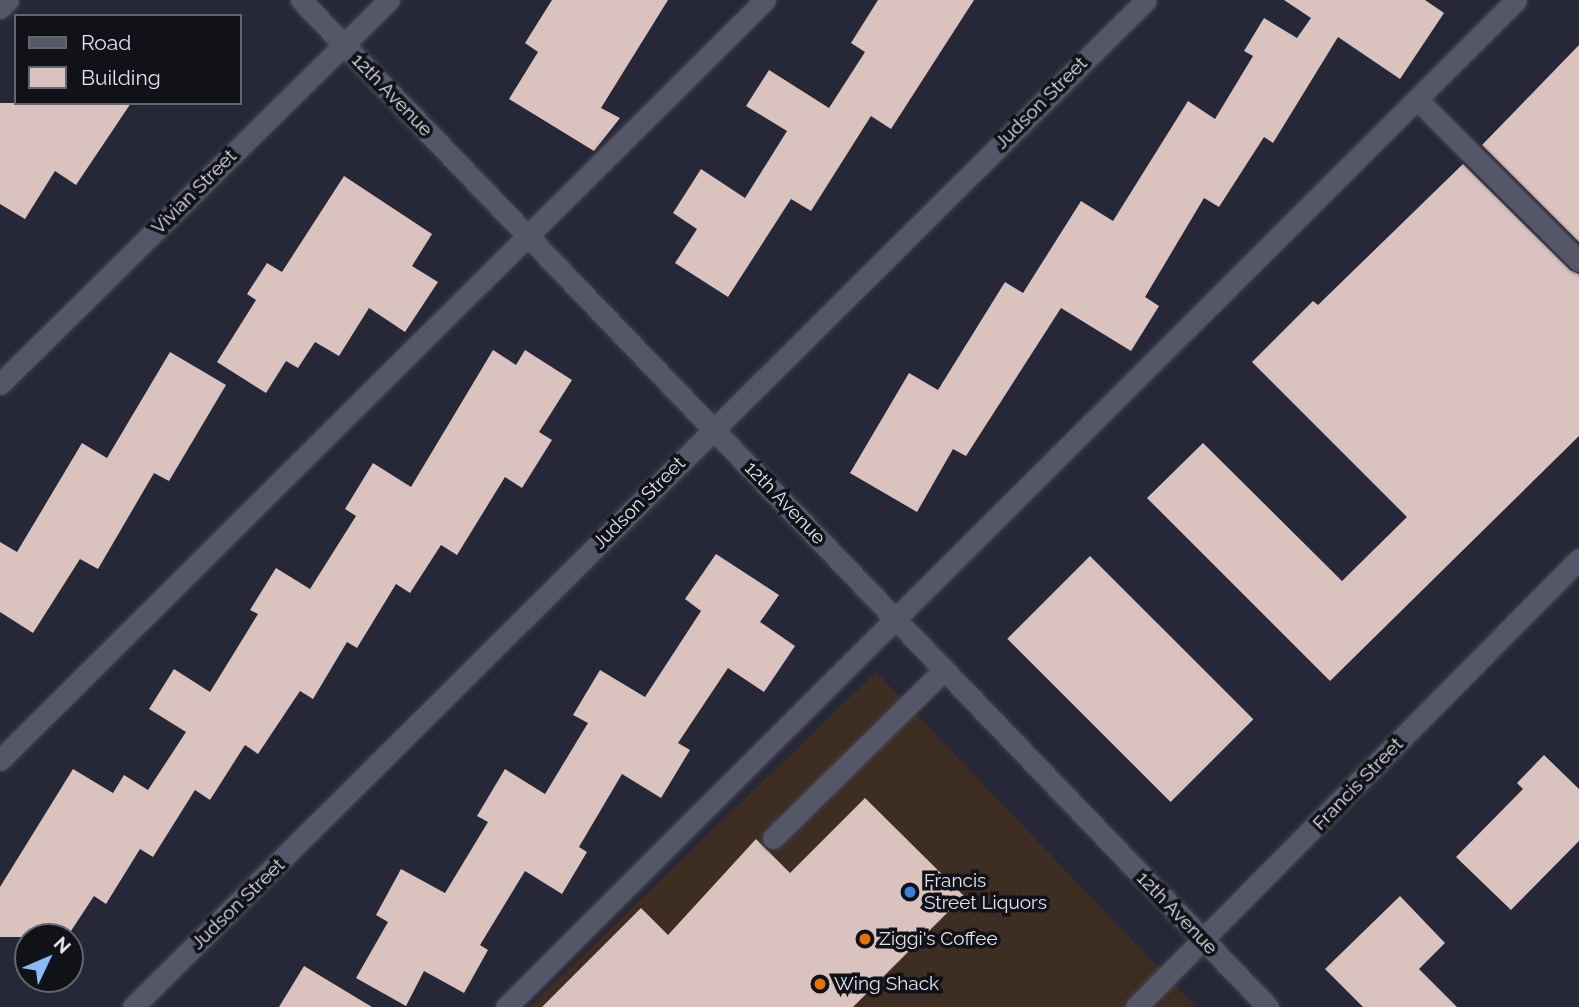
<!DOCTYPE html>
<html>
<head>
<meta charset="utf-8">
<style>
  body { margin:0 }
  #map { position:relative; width:1579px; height:1007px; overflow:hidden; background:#272837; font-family:Raleway,sans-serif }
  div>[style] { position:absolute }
  .commercial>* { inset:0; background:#3d2d22 }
  .building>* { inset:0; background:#dac2be; transform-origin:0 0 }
  .roads { filter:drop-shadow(0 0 2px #42434f) drop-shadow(0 0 2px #42434f) }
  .minor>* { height:21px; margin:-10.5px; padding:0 10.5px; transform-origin:10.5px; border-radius:10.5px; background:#555768 }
  .dots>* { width:19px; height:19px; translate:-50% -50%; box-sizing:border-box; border:4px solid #111218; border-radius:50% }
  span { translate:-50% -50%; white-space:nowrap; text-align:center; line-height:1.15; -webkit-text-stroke:7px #111218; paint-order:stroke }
  .street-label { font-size:19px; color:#e1e2ec }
  .poi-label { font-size:19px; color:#e1e2ec }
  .left { translate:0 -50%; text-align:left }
  .legend { position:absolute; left:14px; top:14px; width:228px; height:91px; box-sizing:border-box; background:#111218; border:2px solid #64656d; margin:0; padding:9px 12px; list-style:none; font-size:21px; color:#e1e2ec }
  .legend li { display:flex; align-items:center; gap:14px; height:35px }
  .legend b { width:35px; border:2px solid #64656d }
  .north { position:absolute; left:14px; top:923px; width:70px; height:70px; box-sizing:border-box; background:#111218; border:2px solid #64656d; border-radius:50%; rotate:46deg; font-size:19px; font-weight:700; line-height:28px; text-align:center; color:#e1e2ec }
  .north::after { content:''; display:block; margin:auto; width:24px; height:32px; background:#8abafc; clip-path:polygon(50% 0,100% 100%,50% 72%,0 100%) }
</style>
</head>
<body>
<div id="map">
  <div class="commercial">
    <div style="clip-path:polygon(876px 672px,1196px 1007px,529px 1007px)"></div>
  </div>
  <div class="building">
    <div style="clip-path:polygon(552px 0,668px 0,601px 108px,620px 118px,594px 151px,509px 99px,538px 52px,525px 43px)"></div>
    <div style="clip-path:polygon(878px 0,974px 0,891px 129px,871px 116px,811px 211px,791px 199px,728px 297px,675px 263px,697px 229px,673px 213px,701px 169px,745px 198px,787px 131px,746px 106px,769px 70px,829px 108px,865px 52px,851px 43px)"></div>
    <div style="clip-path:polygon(1284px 0,1425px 0,1444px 13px,1400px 79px,1338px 37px,1273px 143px,1264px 137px,1219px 207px,1204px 198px,1145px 297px,1159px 306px,1131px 351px,1061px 308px,966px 456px,953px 449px,917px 512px,850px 473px,909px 373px,938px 390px,1005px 282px,1023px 293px,1081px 201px,1113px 221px,1188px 101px,1215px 119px,1253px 56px,1244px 51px,1264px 18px,1297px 38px,1311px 18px)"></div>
    <div style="clip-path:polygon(1579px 45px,1579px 242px,1482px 145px)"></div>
    <div style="clip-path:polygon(0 103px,131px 103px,76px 185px,55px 171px,25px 219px,0 204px)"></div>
    <div style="clip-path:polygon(1463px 164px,1570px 270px,1579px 274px,1579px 436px,1330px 681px,1147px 498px,1203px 443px,1342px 581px,1407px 517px,1252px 362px,1313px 301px,1318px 305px)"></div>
    <div style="clip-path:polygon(344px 176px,432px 234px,412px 266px,438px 282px,405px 332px,369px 308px,339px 356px,315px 342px,298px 368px,286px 361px,266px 393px,217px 362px,256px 300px,247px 294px,267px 263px,282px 272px)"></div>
    <div style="clip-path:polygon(493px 350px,516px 365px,525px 350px,572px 380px,539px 432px,552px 440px,522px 488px,505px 477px,457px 555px,441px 545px,410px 593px,396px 584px,357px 648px,347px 642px,313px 699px,300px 691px,258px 754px,245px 745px,210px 800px,195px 790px,153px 857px,140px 849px,106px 904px,94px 896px,67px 937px,0 937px,0 887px,73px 769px,113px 793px,124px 775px,148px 790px,186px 732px,149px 709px,174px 669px,210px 692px,258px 614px,250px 610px,276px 568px,310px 589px,356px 516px,345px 509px,373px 463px,411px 487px)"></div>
    <div style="clip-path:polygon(170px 352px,226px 385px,169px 481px,154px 473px,98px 569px,80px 559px,33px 633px,0 612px,0 542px,17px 552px,82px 443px,107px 458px)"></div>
    <div style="clip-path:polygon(716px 554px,779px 595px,760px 622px,795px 646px,764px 692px,728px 668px,678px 743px,690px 750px,661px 798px,622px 774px,579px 847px,587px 852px,562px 894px,525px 871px,480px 945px,488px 950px,464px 993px,424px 971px,406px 1006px,356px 978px,388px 922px,376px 915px,401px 869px,445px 893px,488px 822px,477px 816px,505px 769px,545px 794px,588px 723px,573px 715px,600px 670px,645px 697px,701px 611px,685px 599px)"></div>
    <div style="left:1090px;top:556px;width:231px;height:117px;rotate:45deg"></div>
    <div style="clip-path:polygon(1544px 755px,1579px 789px,1579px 841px,1511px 910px,1456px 857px,1523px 789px,1517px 783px)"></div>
    <div style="clip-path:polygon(865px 798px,964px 896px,853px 1007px,542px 1007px,641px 908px,668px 935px,756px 839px,790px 873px)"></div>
    <div style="clip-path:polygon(1400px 896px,1445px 943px,1419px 969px,1457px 1007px,1363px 1007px,1325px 969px)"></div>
    <div style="clip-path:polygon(304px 966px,372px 1007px,279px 1007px)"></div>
  </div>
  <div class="roads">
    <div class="minor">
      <div style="left:301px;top:0;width:1396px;rotate:46.16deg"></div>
      <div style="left:0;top:8px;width:11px;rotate:-45deg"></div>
      <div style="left:1417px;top:99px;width:229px;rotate:45deg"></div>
      <div style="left:0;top:384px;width:547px;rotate:-44.63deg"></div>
      <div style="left:0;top:760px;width:1078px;rotate:-44.81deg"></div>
      <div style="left:773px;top:838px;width:240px;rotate:-44.5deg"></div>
      <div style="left:133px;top:1007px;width:1428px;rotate:-44.83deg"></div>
      <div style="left:506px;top:1007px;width:1426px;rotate:-44.91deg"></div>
      <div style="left:1136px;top:1007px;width:630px;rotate:-45.32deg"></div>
    </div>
  </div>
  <div class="dots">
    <div style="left:910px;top:892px;background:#3f7fe0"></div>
    <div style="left:865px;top:939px;background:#e8710a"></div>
    <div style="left:820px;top:984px;background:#e8710a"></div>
  </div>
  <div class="street-label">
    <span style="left:392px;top:95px;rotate:46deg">12th Avenue</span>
    <span style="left:1041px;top:103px;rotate:-45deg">Judson Street</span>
    <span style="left:194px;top:192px;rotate:-45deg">Vivian Street</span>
    <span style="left:639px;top:503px;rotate:-45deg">Judson Street</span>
    <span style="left:785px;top:503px;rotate:46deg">12th Avenue</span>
    <span style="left:1358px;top:784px;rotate:-46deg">Francis Street</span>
    <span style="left:238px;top:904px;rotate:-44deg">Judson Street</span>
    <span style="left:1177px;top:913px;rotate:46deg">12th Avenue</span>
  </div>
  <div class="poi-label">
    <span class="left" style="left:924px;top:892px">Francis<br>Street Liquors</span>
    <span class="left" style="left:879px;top:939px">Ziggi's Coffee</span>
    <span class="left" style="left:834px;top:984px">Wing Shack</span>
  </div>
  <ul class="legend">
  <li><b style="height:9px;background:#555768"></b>Road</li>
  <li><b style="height:19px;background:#dac2be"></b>Building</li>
  </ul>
  <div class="north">N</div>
</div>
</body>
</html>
